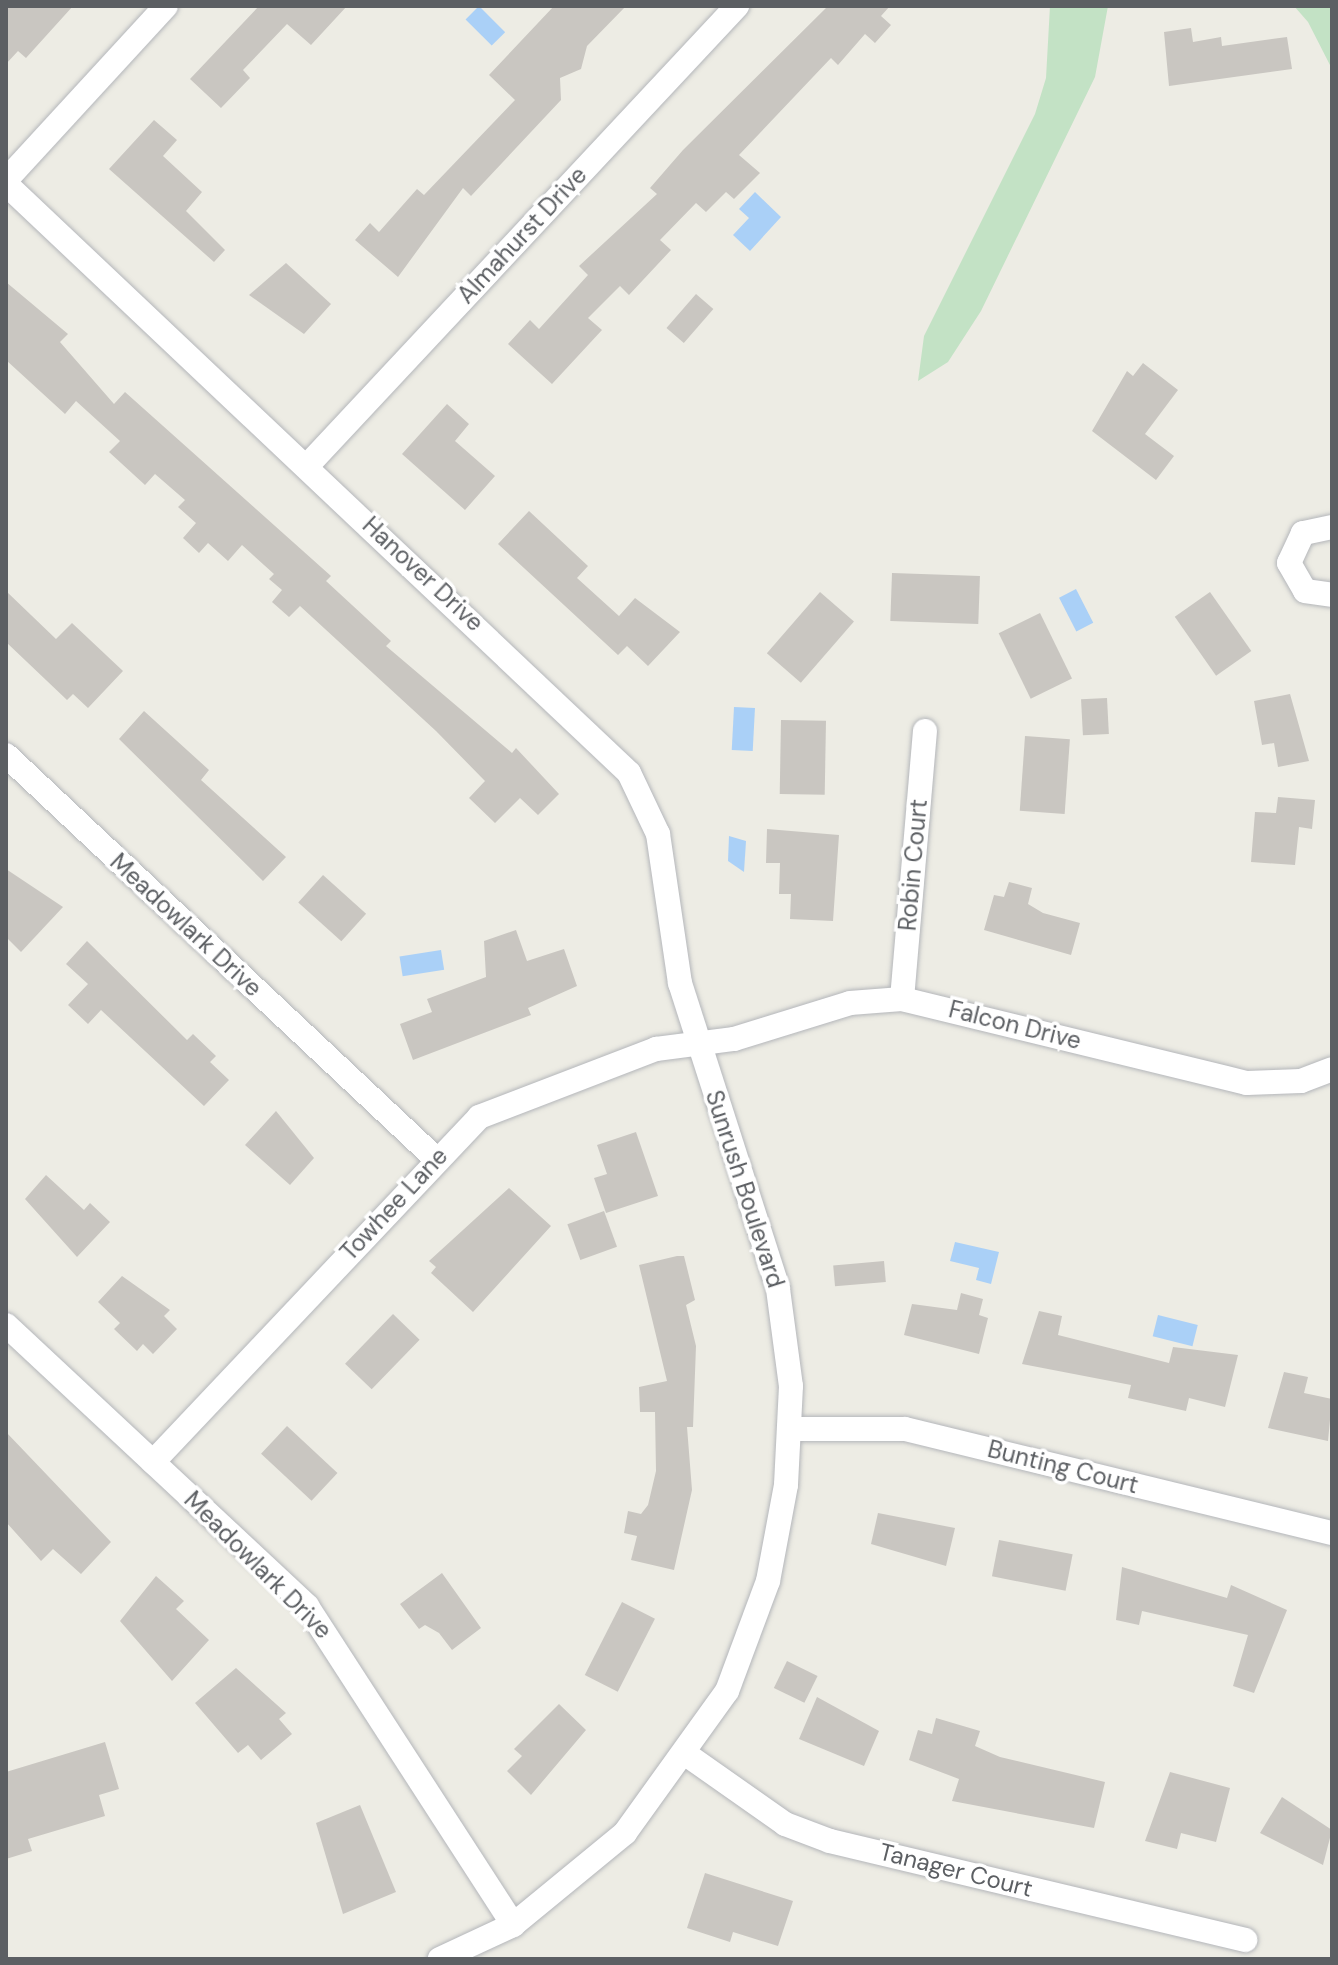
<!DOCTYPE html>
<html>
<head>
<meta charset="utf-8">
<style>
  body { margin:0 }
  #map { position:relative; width:1338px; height:1965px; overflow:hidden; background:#edece4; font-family:"DM Sans",sans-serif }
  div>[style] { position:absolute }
  .green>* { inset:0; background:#c3e2c5 }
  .water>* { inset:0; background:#aad0f7; transform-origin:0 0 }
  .building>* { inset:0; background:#c9c6c1; transform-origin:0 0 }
  .roads { filter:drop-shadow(0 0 2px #b4b6ba) drop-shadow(0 0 2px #b4b6ba) }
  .street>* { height:24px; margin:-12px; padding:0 12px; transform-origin:12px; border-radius:12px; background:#fff }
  span { translate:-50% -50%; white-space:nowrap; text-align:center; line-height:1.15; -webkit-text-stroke:7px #fff; paint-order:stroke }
  .street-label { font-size:24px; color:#5c5f63 }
  .frame { position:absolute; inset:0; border:8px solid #5c5f63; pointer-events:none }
</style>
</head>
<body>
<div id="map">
  <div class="green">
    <div style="clip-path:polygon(1050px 6px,1108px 6px,1095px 77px,981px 311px,948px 362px,918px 381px,924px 336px,1035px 114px,1046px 78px)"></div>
    <div style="clip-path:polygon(1294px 6px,1332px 6px,1332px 69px,1308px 22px)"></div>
  </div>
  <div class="water">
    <div style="left:479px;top:6px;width:37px;height:19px;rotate:45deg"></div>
    <div style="clip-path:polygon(755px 192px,781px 217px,750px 251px,733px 235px,749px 218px,739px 209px)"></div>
    <div style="left:1076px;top:589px;width:38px;height:19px;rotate:63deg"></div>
    <div style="left:734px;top:707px;width:21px;height:43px;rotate:3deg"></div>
    <div style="clip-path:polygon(729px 836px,746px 841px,744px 872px,728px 861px)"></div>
    <div style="left:441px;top:950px;width:20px;height:42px;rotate:81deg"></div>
    <div style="clip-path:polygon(955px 1242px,999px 1252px,991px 1284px,976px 1280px,979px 1268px,950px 1261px)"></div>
    <div style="left:1158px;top:1315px;width:41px;height:22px;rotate:14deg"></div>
  </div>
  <div class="building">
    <div style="clip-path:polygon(6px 6px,73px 6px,26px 58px,18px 51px,6px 64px)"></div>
    <div style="clip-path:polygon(259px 6px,347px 6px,311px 45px,287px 24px,243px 70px,250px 78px,221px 108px,190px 79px)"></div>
    <div style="clip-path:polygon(554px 6px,626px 6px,587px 46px,581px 69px,560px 78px,561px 100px,471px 196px,463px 188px,398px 277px,355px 240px,370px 223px,379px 232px,417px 189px,424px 195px,515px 100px,489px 75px)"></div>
    <div style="clip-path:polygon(828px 6px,890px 6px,881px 16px,891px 25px,875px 43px,865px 34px,838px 65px,831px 58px,739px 155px,760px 173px,734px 199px,726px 192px,706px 212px,696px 203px,660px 240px,671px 250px,629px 295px,620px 286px,588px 318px,602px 330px,552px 384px,508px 344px,530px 320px,539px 329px,588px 275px,579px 266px,657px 194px,650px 188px,683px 150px)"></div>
    <div style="clip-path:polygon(1191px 28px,1193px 42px,1221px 37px,1222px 46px,1287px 37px,1292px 69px,1169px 86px,1164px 32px)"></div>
    <div style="clip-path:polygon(154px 120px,177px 140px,163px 156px,202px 192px,186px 211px,225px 250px,214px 262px,109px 169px)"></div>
    <div style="clip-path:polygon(286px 263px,331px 304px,304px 334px,249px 295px)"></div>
    <div style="clip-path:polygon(6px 282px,68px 334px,60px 342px,114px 404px,125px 392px,331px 576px,326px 581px,391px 641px,386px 646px,512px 753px,516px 748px,559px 794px,538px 815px,520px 798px,495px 823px,469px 798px,485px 781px,436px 731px,300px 606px,289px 617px,272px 602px,282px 590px,269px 579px,274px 574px,242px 545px,228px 561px,208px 543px,199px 553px,183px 538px,196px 523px,178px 507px,185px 500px,155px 474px,145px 485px,109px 452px,120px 441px,76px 401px,65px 414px,6px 360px)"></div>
    <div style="left:696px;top:294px;width:23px;height:45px;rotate:41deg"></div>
    <div style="clip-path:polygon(1143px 363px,1178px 390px,1145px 434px,1174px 456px,1156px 480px,1092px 431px,1127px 371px,1133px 376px)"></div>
    <div style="clip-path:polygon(447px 404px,469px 424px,455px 441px,495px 476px,465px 510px,402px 454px)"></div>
    <div style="clip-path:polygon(529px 511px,588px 566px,577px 578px,619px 616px,635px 598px,680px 632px,648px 666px,627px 646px,618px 655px,498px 544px)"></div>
    <div style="left:892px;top:573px;width:88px;height:48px;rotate:2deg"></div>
    <div style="clip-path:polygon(6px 591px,56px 639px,72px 623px,123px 671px,88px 708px,73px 694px,67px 700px,6px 642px)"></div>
    <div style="left:820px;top:592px;width:45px;height:81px;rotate:41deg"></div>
    <div style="left:1210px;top:592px;width:72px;height:43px;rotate:55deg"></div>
    <div style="left:1040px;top:613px;width:73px;height:46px;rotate:64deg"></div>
    <div style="clip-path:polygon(1290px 694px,1309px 761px,1278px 767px,1274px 743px,1262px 745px,1254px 701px)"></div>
    <div style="left:1107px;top:698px;width:36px;height:26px;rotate:87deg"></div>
    <div style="clip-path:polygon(144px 711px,209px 770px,201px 780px,286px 857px,263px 881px,119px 739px)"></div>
    <div style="left:781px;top:720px;width:45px;height:74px;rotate:1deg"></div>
    <div style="left:1025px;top:736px;width:45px;height:75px;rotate:4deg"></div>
    <div style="clip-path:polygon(1278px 797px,1315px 800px,1312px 829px,1299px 827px,1295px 865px,1251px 862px,1255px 812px,1276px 813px)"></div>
    <div style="clip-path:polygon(767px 829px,839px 835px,833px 921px,790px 919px,791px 894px,779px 894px,780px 863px,766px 863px)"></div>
    <div style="clip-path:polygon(6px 869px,63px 907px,21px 952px,6px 937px)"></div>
    <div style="left:323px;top:875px;width:58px;height:37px;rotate:42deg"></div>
    <div style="clip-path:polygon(1009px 882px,1032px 888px,1028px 904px,1043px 913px,1080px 923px,1071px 955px,984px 930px,994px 895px,1004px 897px)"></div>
    <div style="clip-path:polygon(516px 930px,527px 961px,564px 949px,577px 986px,528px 1008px,531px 1015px,413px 1060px,400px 1024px,432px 1012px,427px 999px,486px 977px,484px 941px)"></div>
    <div style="clip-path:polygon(87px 941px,187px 1040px,193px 1034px,216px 1056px,210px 1062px,229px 1080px,204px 1106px,101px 1010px,88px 1024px,68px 1005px,88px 984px,66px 964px)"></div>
    <div style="clip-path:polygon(276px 1111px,314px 1158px,290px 1185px,245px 1145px)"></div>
    <div style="clip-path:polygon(636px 1132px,658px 1196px,606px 1213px,594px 1178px,607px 1174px,597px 1145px)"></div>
    <div style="clip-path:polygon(46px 1175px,84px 1210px,90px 1203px,110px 1222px,77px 1257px,25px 1199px)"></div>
    <div style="clip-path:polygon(509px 1188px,551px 1226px,473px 1312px,431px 1273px,436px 1267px,429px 1261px)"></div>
    <div style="left:604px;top:1211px;width:38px;height:39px;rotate:70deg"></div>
    <div style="clip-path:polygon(677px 1256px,684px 1256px,695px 1300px,686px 1305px,696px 1346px,693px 1427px,687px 1427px,692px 1490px,674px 1570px,631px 1560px,637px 1536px,624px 1533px,628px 1511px,641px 1514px,648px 1505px,656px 1471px,655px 1412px,640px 1412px,639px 1387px,667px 1381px,639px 1265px)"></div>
    <div style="left:884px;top:1261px;width:21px;height:51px;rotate:85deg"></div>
    <div style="clip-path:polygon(122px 1276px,170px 1310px,164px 1316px,177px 1329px,153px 1354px,143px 1344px,137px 1351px,114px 1329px,120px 1323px,98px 1302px)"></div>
    <div style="clip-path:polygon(961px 1293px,983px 1299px,979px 1315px,988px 1318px,979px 1354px,904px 1335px,912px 1304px,957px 1310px)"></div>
    <div style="clip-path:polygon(1039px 1311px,1062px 1316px,1058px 1335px,1169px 1363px,1173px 1347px,1238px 1355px,1225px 1407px,1189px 1398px,1186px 1411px,1128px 1398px,1131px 1385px,1022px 1364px)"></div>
    <div style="left:393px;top:1314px;width:37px;height:69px;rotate:44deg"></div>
    <div style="clip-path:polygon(1284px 1372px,1308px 1377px,1304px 1393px,1332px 1399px,1328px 1441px,1268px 1428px)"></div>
    <div style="left:287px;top:1426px;width:69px;height:38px;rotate:43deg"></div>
    <div style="clip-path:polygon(6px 1432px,111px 1542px,81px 1574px,53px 1549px,41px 1561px,6px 1522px)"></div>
    <div style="clip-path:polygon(878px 1513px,955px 1528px,946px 1566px,871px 1544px)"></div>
    <div style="left:999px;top:1540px;width:75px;height:37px;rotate:11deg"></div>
    <div style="clip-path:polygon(1122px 1567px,1227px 1598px,1231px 1585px,1287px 1610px,1254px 1693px,1233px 1686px,1248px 1635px,1142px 1611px,1139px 1625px,1116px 1620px)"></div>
    <div style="clip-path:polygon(442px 1573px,481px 1628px,452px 1650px,439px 1633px,425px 1625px,419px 1629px,400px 1604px)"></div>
    <div style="clip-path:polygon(156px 1576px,184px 1601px,176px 1609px,209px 1640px,172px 1681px,120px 1621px)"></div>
    <div style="left:622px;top:1602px;width:37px;height:82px;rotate:27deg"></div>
    <div style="left:787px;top:1661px;width:34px;height:30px;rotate:26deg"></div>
    <div style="clip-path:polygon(236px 1668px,286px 1713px,279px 1719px,292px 1734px,261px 1760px,248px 1745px,238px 1753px,195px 1703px)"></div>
    <div style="clip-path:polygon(817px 1697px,879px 1731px,864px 1766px,799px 1739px)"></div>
    <div style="clip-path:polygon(559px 1704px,586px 1730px,531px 1795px,507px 1771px,522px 1756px,514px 1749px)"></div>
    <div style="clip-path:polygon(936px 1718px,980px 1731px,975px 1746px,1000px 1757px,1105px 1782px,1094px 1828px,952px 1801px,959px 1779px,909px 1760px,918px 1730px,932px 1734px)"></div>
    <div style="clip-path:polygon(105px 1742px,119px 1789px,99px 1795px,105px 1816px,28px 1839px,32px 1851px,6px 1859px,6px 1772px)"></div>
    <div style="clip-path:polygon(1170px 1772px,1230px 1788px,1216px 1842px,1181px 1833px,1177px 1849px,1145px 1841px)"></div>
    <div style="clip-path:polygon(1282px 1797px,1332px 1830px,1323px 1865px,1260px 1833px)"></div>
    <div style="clip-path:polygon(360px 1805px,396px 1892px,343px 1914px,316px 1823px)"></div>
    <div style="clip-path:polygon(705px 1873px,793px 1901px,778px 1946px,733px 1932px,730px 1942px,687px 1928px)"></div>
  </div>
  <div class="roads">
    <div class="street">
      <div style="left:6px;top:180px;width:236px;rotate:-47.4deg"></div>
      <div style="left:6px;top:184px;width:857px;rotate:43.39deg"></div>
      <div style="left:629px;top:773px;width:68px;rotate:64.6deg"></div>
      <div style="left:658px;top:834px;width:151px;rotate:81.6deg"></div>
      <div style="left:680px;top:983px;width:321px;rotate:72.2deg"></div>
      <div style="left:778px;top:1289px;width:98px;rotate:82.4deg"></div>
      <div style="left:791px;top:1386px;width:99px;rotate:92.9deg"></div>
      <div style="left:786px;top:1485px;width:98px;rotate:100.6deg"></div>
      <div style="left:768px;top:1581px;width:117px;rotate:110.4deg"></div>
      <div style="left:727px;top:1691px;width:175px;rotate:125.7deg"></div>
      <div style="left:625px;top:1833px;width:145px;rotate:140.6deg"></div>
      <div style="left:513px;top:1925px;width:81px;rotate:155deg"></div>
      <div style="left:307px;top:466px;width:630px;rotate:-46.93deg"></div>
      <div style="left:1332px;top:527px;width:30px;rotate:168deg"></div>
      <div style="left:1303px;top:533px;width:33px;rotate:115deg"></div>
      <div style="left:1289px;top:563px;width:32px;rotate:60deg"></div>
      <div style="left:1305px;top:591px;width:27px;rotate:8deg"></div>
      <div style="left:6px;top:755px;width:590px;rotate:43.21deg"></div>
      <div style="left:902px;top:999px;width:269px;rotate:-85.1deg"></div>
      <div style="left:6px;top:1325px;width:412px;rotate:43deg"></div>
      <div style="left:307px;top:1606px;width:380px;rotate:57.1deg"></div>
      <div style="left:791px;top:1429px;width:114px"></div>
      <div style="left:905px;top:1429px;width:439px;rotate:13.7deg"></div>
      <div style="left:153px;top:1462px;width:475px;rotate:-46.6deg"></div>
      <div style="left:479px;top:1117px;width:190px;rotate:-21deg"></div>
      <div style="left:656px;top:1049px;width:79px;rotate:-7.3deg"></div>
      <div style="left:734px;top:1039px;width:121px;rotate:-17.2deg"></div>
      <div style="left:850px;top:1003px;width:52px;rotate:-4.4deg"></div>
      <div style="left:902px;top:999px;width:355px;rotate:13.7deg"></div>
      <div style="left:1247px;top:1083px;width:54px;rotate:-2.1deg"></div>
      <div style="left:1301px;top:1081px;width:33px;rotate:-21deg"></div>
      <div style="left:687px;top:1755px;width:120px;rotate:35.1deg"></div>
      <div style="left:785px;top:1824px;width:48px;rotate:20.7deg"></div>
      <div style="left:830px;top:1841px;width:427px;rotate:13.4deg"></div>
    </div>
  </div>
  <div class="street-label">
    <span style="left:522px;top:235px;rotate:-47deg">Almahurst Drive</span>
    <span style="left:423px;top:574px;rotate:43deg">Hanover Drive</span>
    <span style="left:913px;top:865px;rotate:-85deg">Robin Court</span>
    <span style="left:186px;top:925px;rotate:43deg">Meadowlark Drive</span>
    <span style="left:1015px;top:1025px;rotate:14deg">Falcon Drive</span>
    <span style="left:745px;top:1189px;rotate:72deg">Sunrush Boulevard</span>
    <span style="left:394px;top:1204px;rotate:-47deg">Towhee Lane</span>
    <span style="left:1063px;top:1467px;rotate:14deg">Bunting Court</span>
    <span style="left:258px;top:1565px;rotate:45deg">Meadowlark Drive</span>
    <span style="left:956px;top:1870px;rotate:14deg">Tanager Court</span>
  </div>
  <div class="frame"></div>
</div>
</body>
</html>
